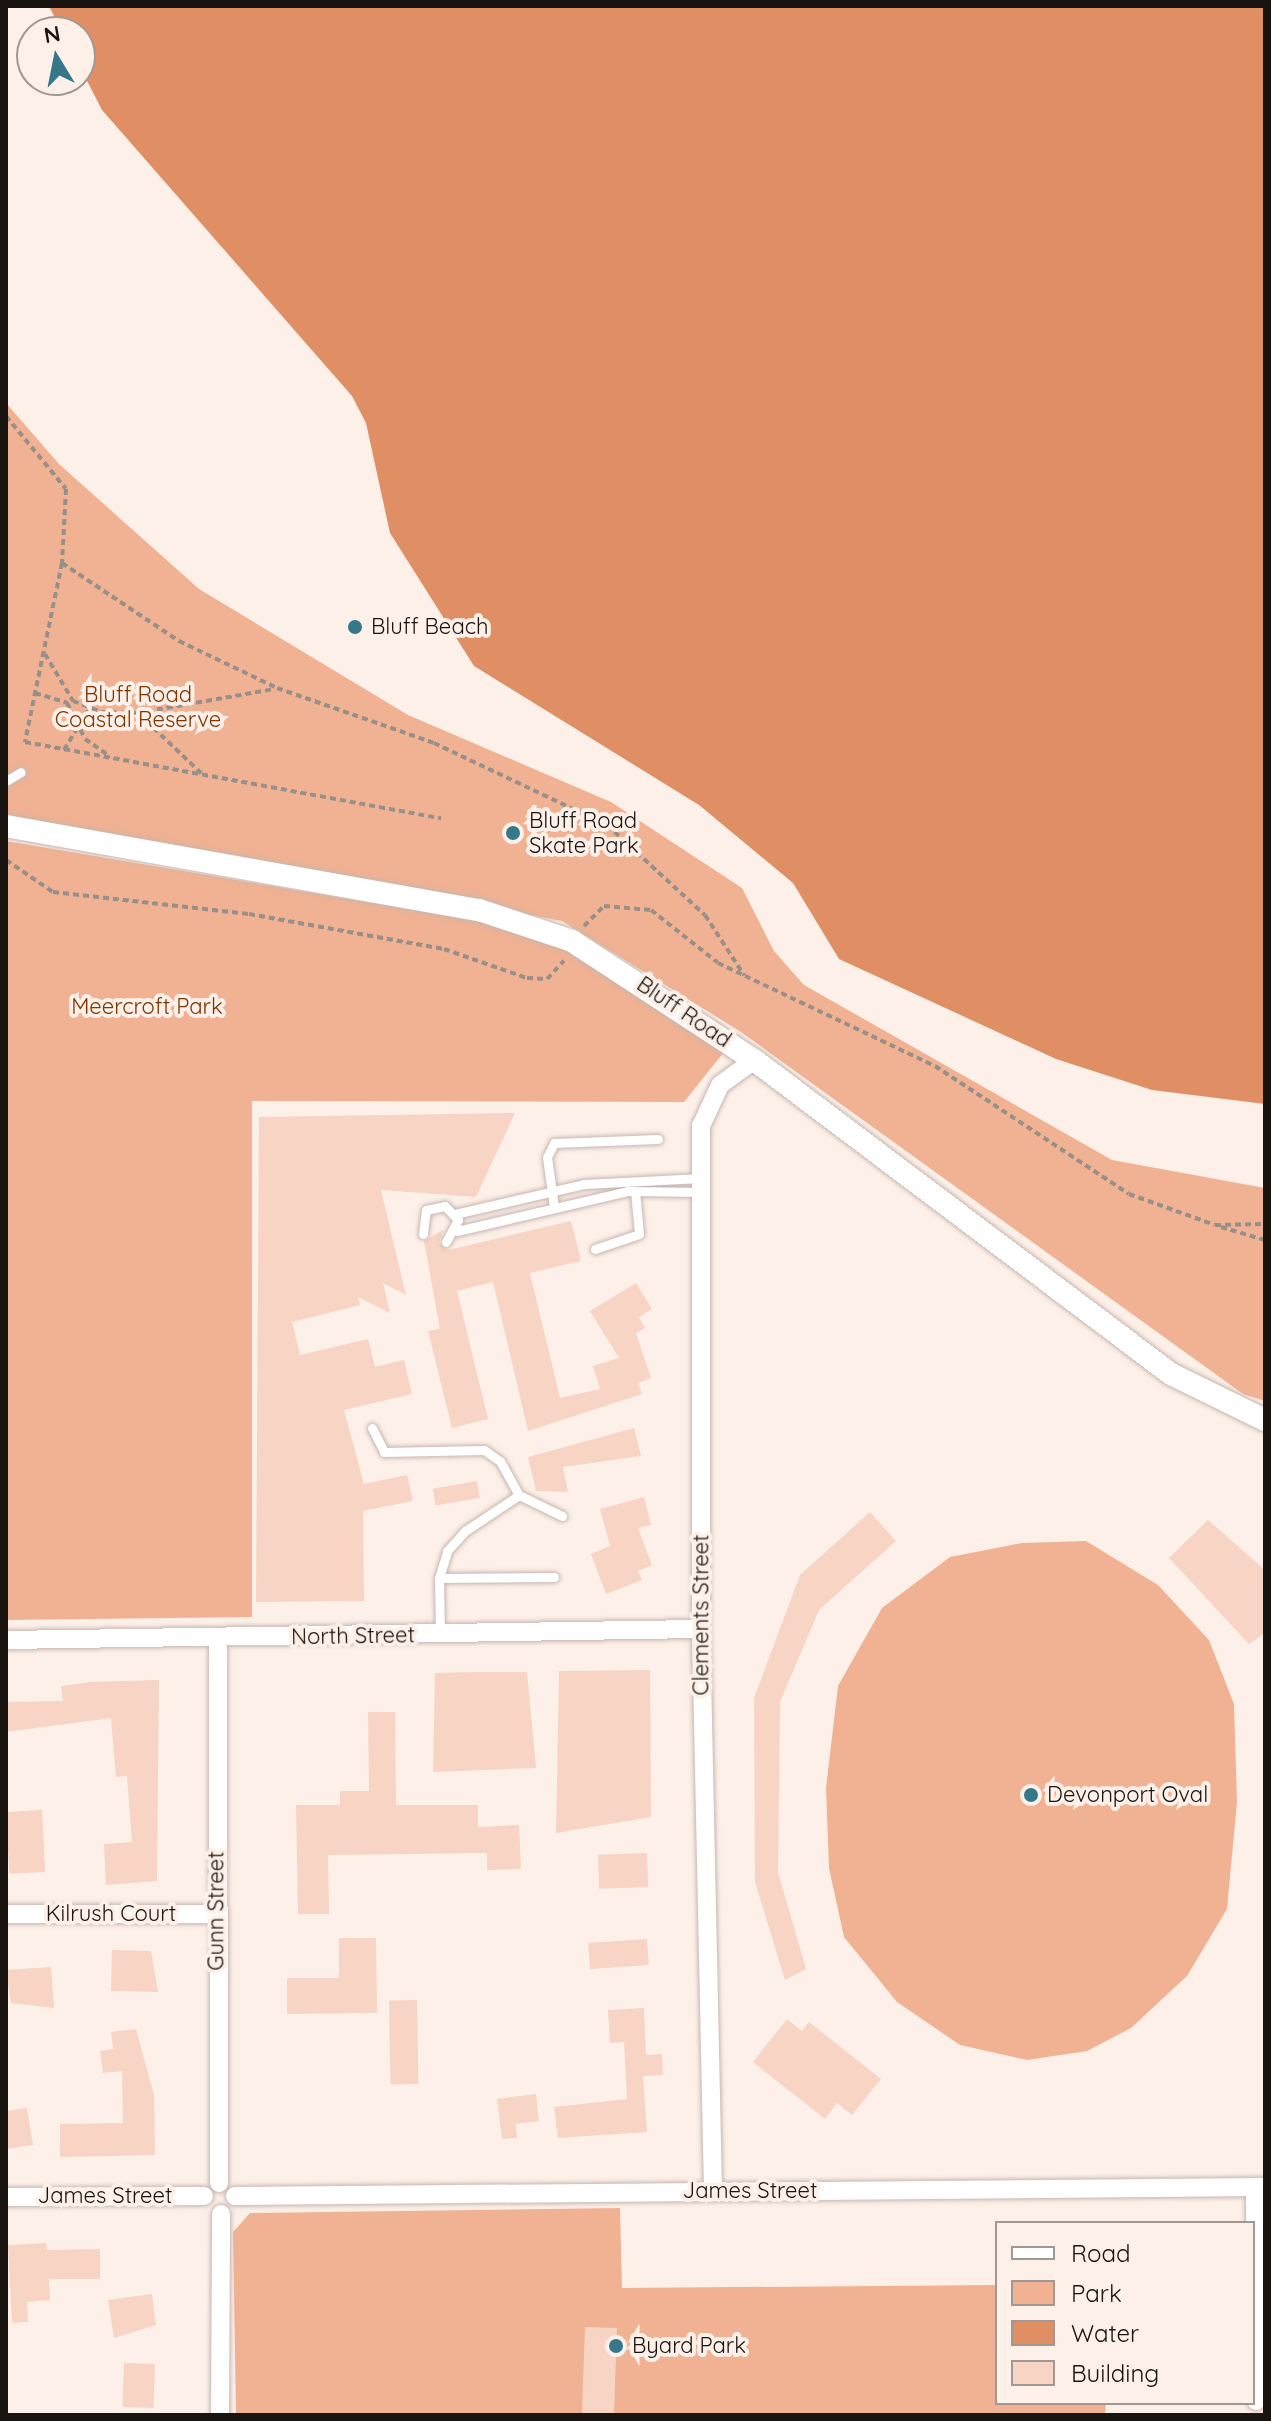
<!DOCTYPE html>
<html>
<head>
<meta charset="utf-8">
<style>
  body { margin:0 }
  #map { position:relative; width:1271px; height:2421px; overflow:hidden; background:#fdf0e9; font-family:Quicksand,sans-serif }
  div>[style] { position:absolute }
  .green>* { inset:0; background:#f0b293 }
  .water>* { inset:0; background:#e08f65 }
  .building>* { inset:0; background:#f7d4c3; transform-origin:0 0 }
  .path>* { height:4px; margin-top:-2px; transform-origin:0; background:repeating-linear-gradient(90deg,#988f89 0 6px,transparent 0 10px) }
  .roads { filter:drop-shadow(0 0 2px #c6b6af) drop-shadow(0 0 2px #c6b6af) }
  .service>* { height:9px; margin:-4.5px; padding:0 4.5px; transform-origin:4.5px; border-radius:4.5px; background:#fff }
  .minor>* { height:18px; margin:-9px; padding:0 9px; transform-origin:9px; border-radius:9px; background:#fff }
  .tertiary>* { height:22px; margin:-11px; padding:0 11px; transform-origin:11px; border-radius:11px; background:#fff }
  .dots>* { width:22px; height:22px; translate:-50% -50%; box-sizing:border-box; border:4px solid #fdf0e9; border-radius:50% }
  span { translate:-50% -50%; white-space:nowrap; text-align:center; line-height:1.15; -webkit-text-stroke:8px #fdf0e9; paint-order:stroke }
  .poi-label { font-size:22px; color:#1a1411 }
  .left { translate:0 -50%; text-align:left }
  .park-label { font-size:22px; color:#7e3500 }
  .street-label { font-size:22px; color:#1a1411 }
  .frame { position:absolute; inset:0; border:8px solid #1a1411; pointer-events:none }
  .legend { position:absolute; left:995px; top:2221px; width:260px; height:184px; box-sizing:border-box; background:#fdf0e9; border:2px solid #a29893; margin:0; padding:10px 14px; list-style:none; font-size:24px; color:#1a1411 }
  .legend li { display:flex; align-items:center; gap:16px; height:40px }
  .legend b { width:40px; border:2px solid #a29893 }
  .north { position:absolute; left:16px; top:16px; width:80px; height:80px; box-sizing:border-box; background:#fdf0e9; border:2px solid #a29893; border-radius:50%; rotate:350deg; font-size:22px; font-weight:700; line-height:32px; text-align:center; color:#1a1411 }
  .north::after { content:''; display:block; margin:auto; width:28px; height:36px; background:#357889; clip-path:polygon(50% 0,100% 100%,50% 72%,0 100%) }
</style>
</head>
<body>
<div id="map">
  <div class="green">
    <div style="clip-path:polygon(6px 403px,59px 464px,199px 589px,408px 715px,611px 802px,742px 888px,774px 951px,804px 985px,1112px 1160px,1265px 1188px,1265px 1401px,1243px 1394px,741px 1032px,562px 921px,6px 815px)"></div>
    <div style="clip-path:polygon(6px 841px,543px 932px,724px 1052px,684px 1102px,252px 1101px,252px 1617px,6px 1620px)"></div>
    <div style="clip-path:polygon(1086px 1541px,1158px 1585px,1209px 1640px,1234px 1704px,1237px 1802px,1227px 1909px,1187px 1976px,1131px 2028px,1087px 2051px,1027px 2060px,960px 2045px,897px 2002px,844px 1937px,829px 1868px,826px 1788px,838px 1686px,882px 1608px,950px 1557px,1022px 1543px)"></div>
    <div style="clip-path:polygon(620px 2208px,622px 2288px,997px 2285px,997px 2403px,1106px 2403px,1105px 2415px,236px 2415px,233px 2232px,250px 2213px)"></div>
  </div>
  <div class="water">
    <div style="clip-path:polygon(49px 6px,1265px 6px,1265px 1104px,1152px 1090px,1056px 1059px,839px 959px,793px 883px,699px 805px,474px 666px,390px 533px,366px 423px,352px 396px,102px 110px,80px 67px,80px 32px,62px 32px)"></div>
  </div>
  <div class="building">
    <div style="clip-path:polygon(515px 1113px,476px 1197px,381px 1190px,406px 1295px,383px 1283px,390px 1313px,358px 1297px,360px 1305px,292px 1322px,300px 1355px,368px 1339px,375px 1367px,404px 1360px,412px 1394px,344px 1410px,364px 1484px,407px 1475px,413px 1501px,363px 1511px,364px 1601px,256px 1602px,259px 1117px)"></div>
    <div style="clip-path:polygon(571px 1221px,581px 1261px,530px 1273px,560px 1398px,600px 1389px,593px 1366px,619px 1358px,590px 1311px,636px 1283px,652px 1309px,639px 1317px,645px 1328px,636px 1333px,651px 1378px,638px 1383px,642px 1394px,528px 1431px,493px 1282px,457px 1291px,488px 1419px,452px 1428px,428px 1331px,440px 1329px,424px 1241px,443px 1230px,439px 1243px,448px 1250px)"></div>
    <div style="clip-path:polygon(634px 1428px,641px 1456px,563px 1467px,568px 1492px,536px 1491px,528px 1457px)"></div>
    <div style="left:477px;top:1481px;width:17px;height:45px;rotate:80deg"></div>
    <div style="clip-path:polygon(644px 1497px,651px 1525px,638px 1528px,652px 1565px,638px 1571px,642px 1580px,606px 1594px,591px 1554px,610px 1546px,600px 1509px)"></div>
    <div style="clip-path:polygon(870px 1512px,896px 1541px,819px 1610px,780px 1702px,778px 1872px,806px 1969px,785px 1980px,755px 1882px,754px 1698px,800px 1575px)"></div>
    <div style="clip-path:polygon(1208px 1520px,1265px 1570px,1265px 1633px,1249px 1644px,1169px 1558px)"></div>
    <div style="clip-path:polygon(650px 1670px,651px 1817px,556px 1833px,559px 1671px)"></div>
    <div style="clip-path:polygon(474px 1672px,527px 1672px,536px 1768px,433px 1772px,435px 1673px)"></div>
    <div style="clip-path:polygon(159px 1680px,157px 1881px,106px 1885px,104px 1844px,132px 1842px,127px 1776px,116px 1777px,111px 1718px,6px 1732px,6px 1702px,63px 1701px,61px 1686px,90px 1682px)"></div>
    <div style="clip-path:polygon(368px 1712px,395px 1712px,396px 1805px,478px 1805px,478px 1827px,519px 1825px,521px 1869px,487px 1870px,487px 1853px,328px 1855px,329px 1914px,298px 1914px,296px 1805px,340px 1805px,340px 1791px,369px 1791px)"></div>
    <div style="left:42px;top:1810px;width:62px;height:36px;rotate:87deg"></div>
    <div style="left:647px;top:1853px;width:34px;height:49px;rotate:88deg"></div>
    <div style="clip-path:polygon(339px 1938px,376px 1938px,377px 2013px,287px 2014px,287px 1978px,339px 1978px)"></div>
    <div style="left:647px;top:1939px;width:26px;height:59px;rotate:86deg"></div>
    <div style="clip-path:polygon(112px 1950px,151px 1951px,158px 1992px,111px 1991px)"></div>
    <div style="clip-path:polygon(51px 1967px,54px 2008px,11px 2003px,6px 1970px)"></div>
    <div style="left:417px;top:2000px;width:84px;height:28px;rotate:89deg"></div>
    <div style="clip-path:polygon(644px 2008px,646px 2055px,662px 2054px,663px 2075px,643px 2076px,647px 2132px,558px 2138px,554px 2107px,627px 2099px,624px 2042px,610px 2043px,608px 2010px)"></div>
    <div style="clip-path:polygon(787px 2019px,802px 2031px,809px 2022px,881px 2079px,852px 2115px,837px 2103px,825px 2119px,753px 2062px)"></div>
    <div style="clip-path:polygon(136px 2029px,154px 2095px,155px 2155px,60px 2157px,60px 2124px,123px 2123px,122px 2071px,103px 2073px,100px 2051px,113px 2049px,111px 2032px)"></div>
    <div style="clip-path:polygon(536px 2094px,539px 2121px,516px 2124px,517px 2138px,502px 2139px,497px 2099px)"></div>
    <div style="clip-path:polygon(27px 2108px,33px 2145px,6px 2149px,6px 2111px)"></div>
    <div style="clip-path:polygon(46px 2243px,47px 2250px,100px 2249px,100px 2279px,49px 2279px,50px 2300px,27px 2302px,28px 2322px,12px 2323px,8px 2245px)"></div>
    <div style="clip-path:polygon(152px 2294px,156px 2325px,114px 2338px,108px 2300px)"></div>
    <div style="left:585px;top:2327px;width:32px;height:88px;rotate:2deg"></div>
    <div style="left:124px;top:2363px;width:31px;height:44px;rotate:2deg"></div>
  </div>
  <div class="path">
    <div style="left:6px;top:416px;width:94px;rotate:50.6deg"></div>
    <div style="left:66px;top:489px;width:74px;rotate:93.1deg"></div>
    <div style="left:62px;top:563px;width:141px;rotate:33.7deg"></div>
    <div style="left:179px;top:641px;width:109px;rotate:25.6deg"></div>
    <div style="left:277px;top:688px;width:166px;rotate:19.3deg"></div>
    <div style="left:434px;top:743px;width:191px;rotate:25.4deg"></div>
    <div style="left:607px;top:825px;width:133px;rotate:42.6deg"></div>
    <div style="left:705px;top:915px;width:72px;rotate:57deg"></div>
    <div style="left:62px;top:563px;width:183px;rotate:101.7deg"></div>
    <div style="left:25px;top:742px;width:423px;rotate:10.4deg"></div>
    <div style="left:45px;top:654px;width:55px;rotate:59.2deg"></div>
    <div style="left:73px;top:701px;width:30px;rotate:21deg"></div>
    <div style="left:101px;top:712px;width:36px;rotate:2deg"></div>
    <div style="left:137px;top:713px;width:139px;rotate:-9.9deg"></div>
    <div style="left:35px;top:693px;width:34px;rotate:17deg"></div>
    <div style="left:67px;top:703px;width:40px;rotate:63.4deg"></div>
    <div style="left:85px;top:739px;width:29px;rotate:35deg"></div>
    <div style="left:139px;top:714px;width:87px;rotate:43.6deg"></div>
    <div style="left:64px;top:750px;width:50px;rotate:-58.8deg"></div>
    <div style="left:6px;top:860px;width:57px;rotate:34.2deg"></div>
    <div style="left:53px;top:892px;width:197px;rotate:6.4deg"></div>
    <div style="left:249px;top:914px;width:198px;rotate:10.2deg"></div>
    <div style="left:444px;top:949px;width:88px;rotate:19.3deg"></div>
    <div style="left:527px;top:978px;width:20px;rotate:3deg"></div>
    <div style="left:547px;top:979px;width:25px;rotate:-47deg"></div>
    <div style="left:584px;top:926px;width:28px;rotate:-45deg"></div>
    <div style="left:604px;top:906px;width:47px;rotate:4.9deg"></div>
    <div style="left:651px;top:910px;width:85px;rotate:38.3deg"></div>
    <div style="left:718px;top:963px;width:240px;rotate:25.4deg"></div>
    <div style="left:935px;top:1066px;width:232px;rotate:33.4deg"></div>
    <div style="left:1129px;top:1194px;width:91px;rotate:19.8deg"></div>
    <div style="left:1215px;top:1225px;width:50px;rotate:-1.1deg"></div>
    <div style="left:1221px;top:1227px;width:46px;rotate:16.5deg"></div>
  </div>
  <div class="roads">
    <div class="service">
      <div style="left:6px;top:781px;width:17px;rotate:-31deg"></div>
      <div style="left:554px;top:1207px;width:50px;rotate:-98deg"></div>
      <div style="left:547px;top:1157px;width:16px;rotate:-63deg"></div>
      <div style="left:554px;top:1143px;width:104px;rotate:-2.2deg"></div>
      <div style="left:455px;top:1214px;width:132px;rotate:-13.1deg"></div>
      <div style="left:584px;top:1184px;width:117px;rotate:-2.9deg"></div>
      <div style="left:457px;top:1231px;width:175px;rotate:-13.2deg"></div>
      <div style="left:627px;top:1191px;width:74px;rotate:0.8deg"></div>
      <div style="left:423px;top:1234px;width:24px;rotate:-83deg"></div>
      <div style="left:426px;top:1210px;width:19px;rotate:-12deg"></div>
      <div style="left:445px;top:1206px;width:19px;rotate:47deg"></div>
      <div style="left:458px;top:1220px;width:25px;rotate:119deg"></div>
      <div style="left:595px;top:1249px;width:46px;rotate:-18.8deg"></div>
      <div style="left:639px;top:1234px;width:43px;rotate:-95.3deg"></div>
      <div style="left:372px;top:1428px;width:27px;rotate:63deg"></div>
      <div style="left:384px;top:1452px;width:100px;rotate:-1.1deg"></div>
      <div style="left:484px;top:1450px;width:19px;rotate:35deg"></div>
      <div style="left:500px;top:1461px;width:39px;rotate:61deg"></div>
      <div style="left:439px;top:1578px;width:28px;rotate:-73deg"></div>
      <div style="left:447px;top:1551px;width:27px;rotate:-48deg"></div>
      <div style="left:465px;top:1531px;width:65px;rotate:-33.7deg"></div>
      <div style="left:519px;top:1495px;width:48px;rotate:26deg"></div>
      <div style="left:440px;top:1634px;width:56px;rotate:-91deg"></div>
      <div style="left:439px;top:1578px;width:115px;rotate:-0.5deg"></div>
    </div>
    <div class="minor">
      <div style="left:218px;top:1639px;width:544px;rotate:89.89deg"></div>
      <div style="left:6px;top:1640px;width:695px;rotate:-0.91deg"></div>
      <div style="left:6px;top:1914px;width:209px"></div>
      <div style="left:1255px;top:2188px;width:213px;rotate:89.7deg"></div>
      <div style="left:713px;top:2191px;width:562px;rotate:-91.22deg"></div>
      <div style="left:701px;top:1629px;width:503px;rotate:-90deg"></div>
      <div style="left:701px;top:1126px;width:45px;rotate:-65.1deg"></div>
      <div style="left:720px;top:1085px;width:42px;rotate:-36.3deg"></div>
      <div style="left:235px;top:2196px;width:1030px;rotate:-0.5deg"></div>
      <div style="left:6px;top:2197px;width:198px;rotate:-0.3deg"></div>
      <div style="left:220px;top:2415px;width:201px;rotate:-89.7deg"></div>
    </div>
    <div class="tertiary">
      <div style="left:6px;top:826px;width:480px;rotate:10.1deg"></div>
      <div style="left:479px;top:910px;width:98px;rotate:18.4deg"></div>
      <div style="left:572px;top:941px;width:217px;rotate:33.2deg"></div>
      <div style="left:754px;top:1060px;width:522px;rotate:36.98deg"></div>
      <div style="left:1171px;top:1374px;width:105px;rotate:26.1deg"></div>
    </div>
  </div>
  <div class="dots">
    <div style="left:355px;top:627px;background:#357889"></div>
    <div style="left:513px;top:833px;background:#357889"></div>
    <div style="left:1031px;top:1795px;background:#357889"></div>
    <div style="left:616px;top:2346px;background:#357889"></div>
  </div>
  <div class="poi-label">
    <span class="left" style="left:371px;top:627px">Bluff Beach</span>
    <span class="left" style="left:529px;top:833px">Bluff Road<br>Skate Park</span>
    <span class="left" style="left:1047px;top:1795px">Devonport Oval</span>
    <span class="left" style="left:632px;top:2346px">Byard Park</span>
  </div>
  <div class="park-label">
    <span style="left:138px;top:707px">Bluff Road<br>Coastal Reserve</span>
    <span style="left:147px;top:1007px">Meercroft Park</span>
  </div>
  <div class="street-label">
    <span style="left:684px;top:1012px;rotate:34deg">Bluff Road</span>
    <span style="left:701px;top:1615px;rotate:-90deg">Clements Street</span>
    <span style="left:353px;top:1636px;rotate:-1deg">North Street</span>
    <span style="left:216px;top:1911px;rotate:-90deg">Gunn Street</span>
    <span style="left:111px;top:1914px">Kilrush Court</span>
    <span style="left:750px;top:2191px">James Street</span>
    <span style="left:105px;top:2196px">James Street</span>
  </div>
  <div class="frame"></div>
  <ul class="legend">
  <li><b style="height:10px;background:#fff"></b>Road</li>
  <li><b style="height:22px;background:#f0b293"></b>Park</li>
  <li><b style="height:22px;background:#e08f65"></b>Water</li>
  <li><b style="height:22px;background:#f7d4c3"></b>Building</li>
  </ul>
  <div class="north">N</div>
</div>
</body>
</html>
